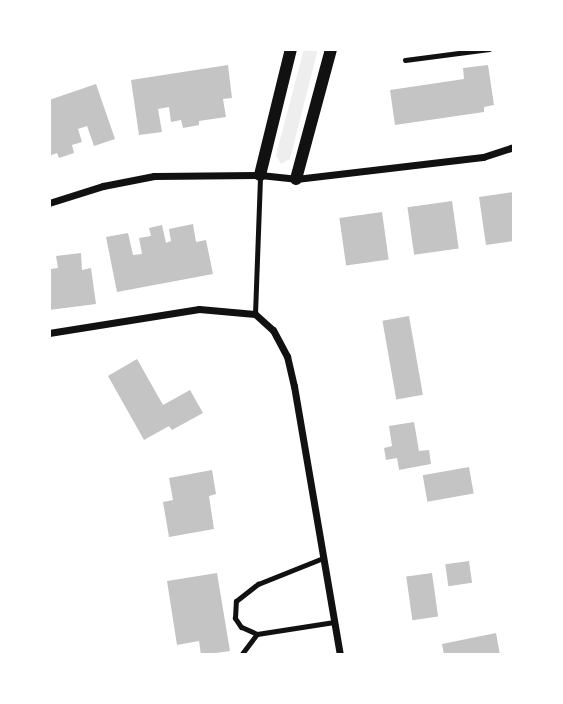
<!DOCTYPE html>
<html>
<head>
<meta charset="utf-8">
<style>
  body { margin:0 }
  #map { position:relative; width:563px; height:704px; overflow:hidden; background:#fff; font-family:"Source Sans 3",sans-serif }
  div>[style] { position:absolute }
  .green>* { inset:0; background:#eee }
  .building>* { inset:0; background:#c4c4c4; transform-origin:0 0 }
  .service>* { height:5px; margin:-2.5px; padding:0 2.5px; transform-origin:2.5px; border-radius:2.5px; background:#111 }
  .minor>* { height:7px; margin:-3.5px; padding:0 3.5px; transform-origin:3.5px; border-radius:3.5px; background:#111 }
  .tertiary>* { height:12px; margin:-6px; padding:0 6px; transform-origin:6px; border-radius:6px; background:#111 }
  span { translate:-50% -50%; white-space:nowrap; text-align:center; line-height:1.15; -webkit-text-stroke:5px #fff; paint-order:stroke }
  .frame { position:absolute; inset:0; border:51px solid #fff; pointer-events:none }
</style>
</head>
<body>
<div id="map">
  <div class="green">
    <div style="clip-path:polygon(304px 49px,318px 49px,290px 159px,281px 164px,276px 155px)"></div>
  </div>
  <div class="building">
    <div style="clip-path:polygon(228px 65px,232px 98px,223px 99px,226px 117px,199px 121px,199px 125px,183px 128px,181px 120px,171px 122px,169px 107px,158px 109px,162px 132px,139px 135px,131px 80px)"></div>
    <div style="clip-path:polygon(488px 65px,494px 105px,484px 107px,484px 112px,395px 125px,390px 90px,464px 79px,463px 68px)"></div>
    <div style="clip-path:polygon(96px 84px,115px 139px,94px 146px,87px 126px,78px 129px,82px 142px,72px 145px,74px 153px,59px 158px,57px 153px,49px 156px,49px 100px)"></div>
    <div style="clip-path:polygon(514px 192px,514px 241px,486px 245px,479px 197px)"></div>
    <div style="left:452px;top:201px;width:48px;height:45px;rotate:82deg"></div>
    <div style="left:382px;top:212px;width:48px;height:43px;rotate:82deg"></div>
    <div style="clip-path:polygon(193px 224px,196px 242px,206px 240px,213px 274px,117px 292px,106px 237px,128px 233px,133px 255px,142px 254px,139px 238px,151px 236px,149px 228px,162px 225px,166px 243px,171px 241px,169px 229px)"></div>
    <div style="clip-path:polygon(81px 253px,82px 270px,91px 268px,96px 304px,49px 310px,49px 262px,51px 269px,58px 268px,56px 256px)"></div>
    <div style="left:409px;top:316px;width:80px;height:27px;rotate:80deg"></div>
    <div style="clip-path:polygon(137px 359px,163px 405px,190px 390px,203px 413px,172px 430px,169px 426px,144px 440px,108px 376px)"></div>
    <div style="clip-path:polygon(414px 422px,419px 451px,429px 450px,431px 464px,399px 470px,397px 458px,386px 460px,384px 448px,392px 446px,389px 426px)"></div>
    <div style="left:469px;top:467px;width:27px;height:47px;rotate:80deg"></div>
    <div style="clip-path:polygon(212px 470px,216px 494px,209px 496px,214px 529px,169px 537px,163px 502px,173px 500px,169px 478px)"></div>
    <div style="left:469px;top:561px;width:22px;height:24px;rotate:82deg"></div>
    <div style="clip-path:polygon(217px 573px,230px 651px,201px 655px,199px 641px,177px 645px,167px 581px)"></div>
    <div style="left:432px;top:573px;width:44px;height:26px;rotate:82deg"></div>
    <div style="clip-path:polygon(496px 633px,500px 655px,444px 655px,442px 644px)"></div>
  </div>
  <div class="service">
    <div style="left:405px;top:60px;width:85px;rotate:-7.5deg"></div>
    <div style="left:255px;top:314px;width:139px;rotate:-87.9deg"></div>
    <div style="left:257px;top:634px;width:17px;rotate:-156deg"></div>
    <div style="left:241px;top:627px;width:11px;rotate:-124deg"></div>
    <div style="left:235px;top:618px;width:17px;rotate:-87deg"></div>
    <div style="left:236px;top:601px;width:28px;rotate:-38deg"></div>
    <div style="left:258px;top:584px;width:70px;rotate:-21.8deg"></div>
    <div style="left:241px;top:655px;width:26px;rotate:-53deg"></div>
    <div style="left:257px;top:634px;width:78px;rotate:-8.9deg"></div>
  </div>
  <div class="minor">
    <div style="left:49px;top:203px;width:57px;rotate:-17.5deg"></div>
    <div style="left:103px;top:186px;width:52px;rotate:-11.1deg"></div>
    <div style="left:154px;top:176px;width:106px;rotate:-0.5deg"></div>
    <div style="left:260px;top:175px;width:36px;rotate:6deg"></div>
    <div style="left:296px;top:179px;width:188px;rotate:-6.7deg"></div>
    <div style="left:483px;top:157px;width:33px;rotate:-18deg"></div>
    <div style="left:49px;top:333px;width:152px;rotate:-9.1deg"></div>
    <div style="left:199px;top:309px;width:56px;rotate:5.1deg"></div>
    <div style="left:255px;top:314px;width:24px;rotate:42deg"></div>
    <div style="left:273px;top:330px;width:30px;rotate:62deg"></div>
    <div style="left:287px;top:356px;width:31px;rotate:77deg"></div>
    <div style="left:294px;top:386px;width:273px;rotate:80.3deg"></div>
  </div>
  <div class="tertiary">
    <div style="left:260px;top:175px;width:130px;rotate:-76.2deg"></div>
    <div style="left:296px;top:179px;width:135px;rotate:-74.9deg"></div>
  </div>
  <div class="frame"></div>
</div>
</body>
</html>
